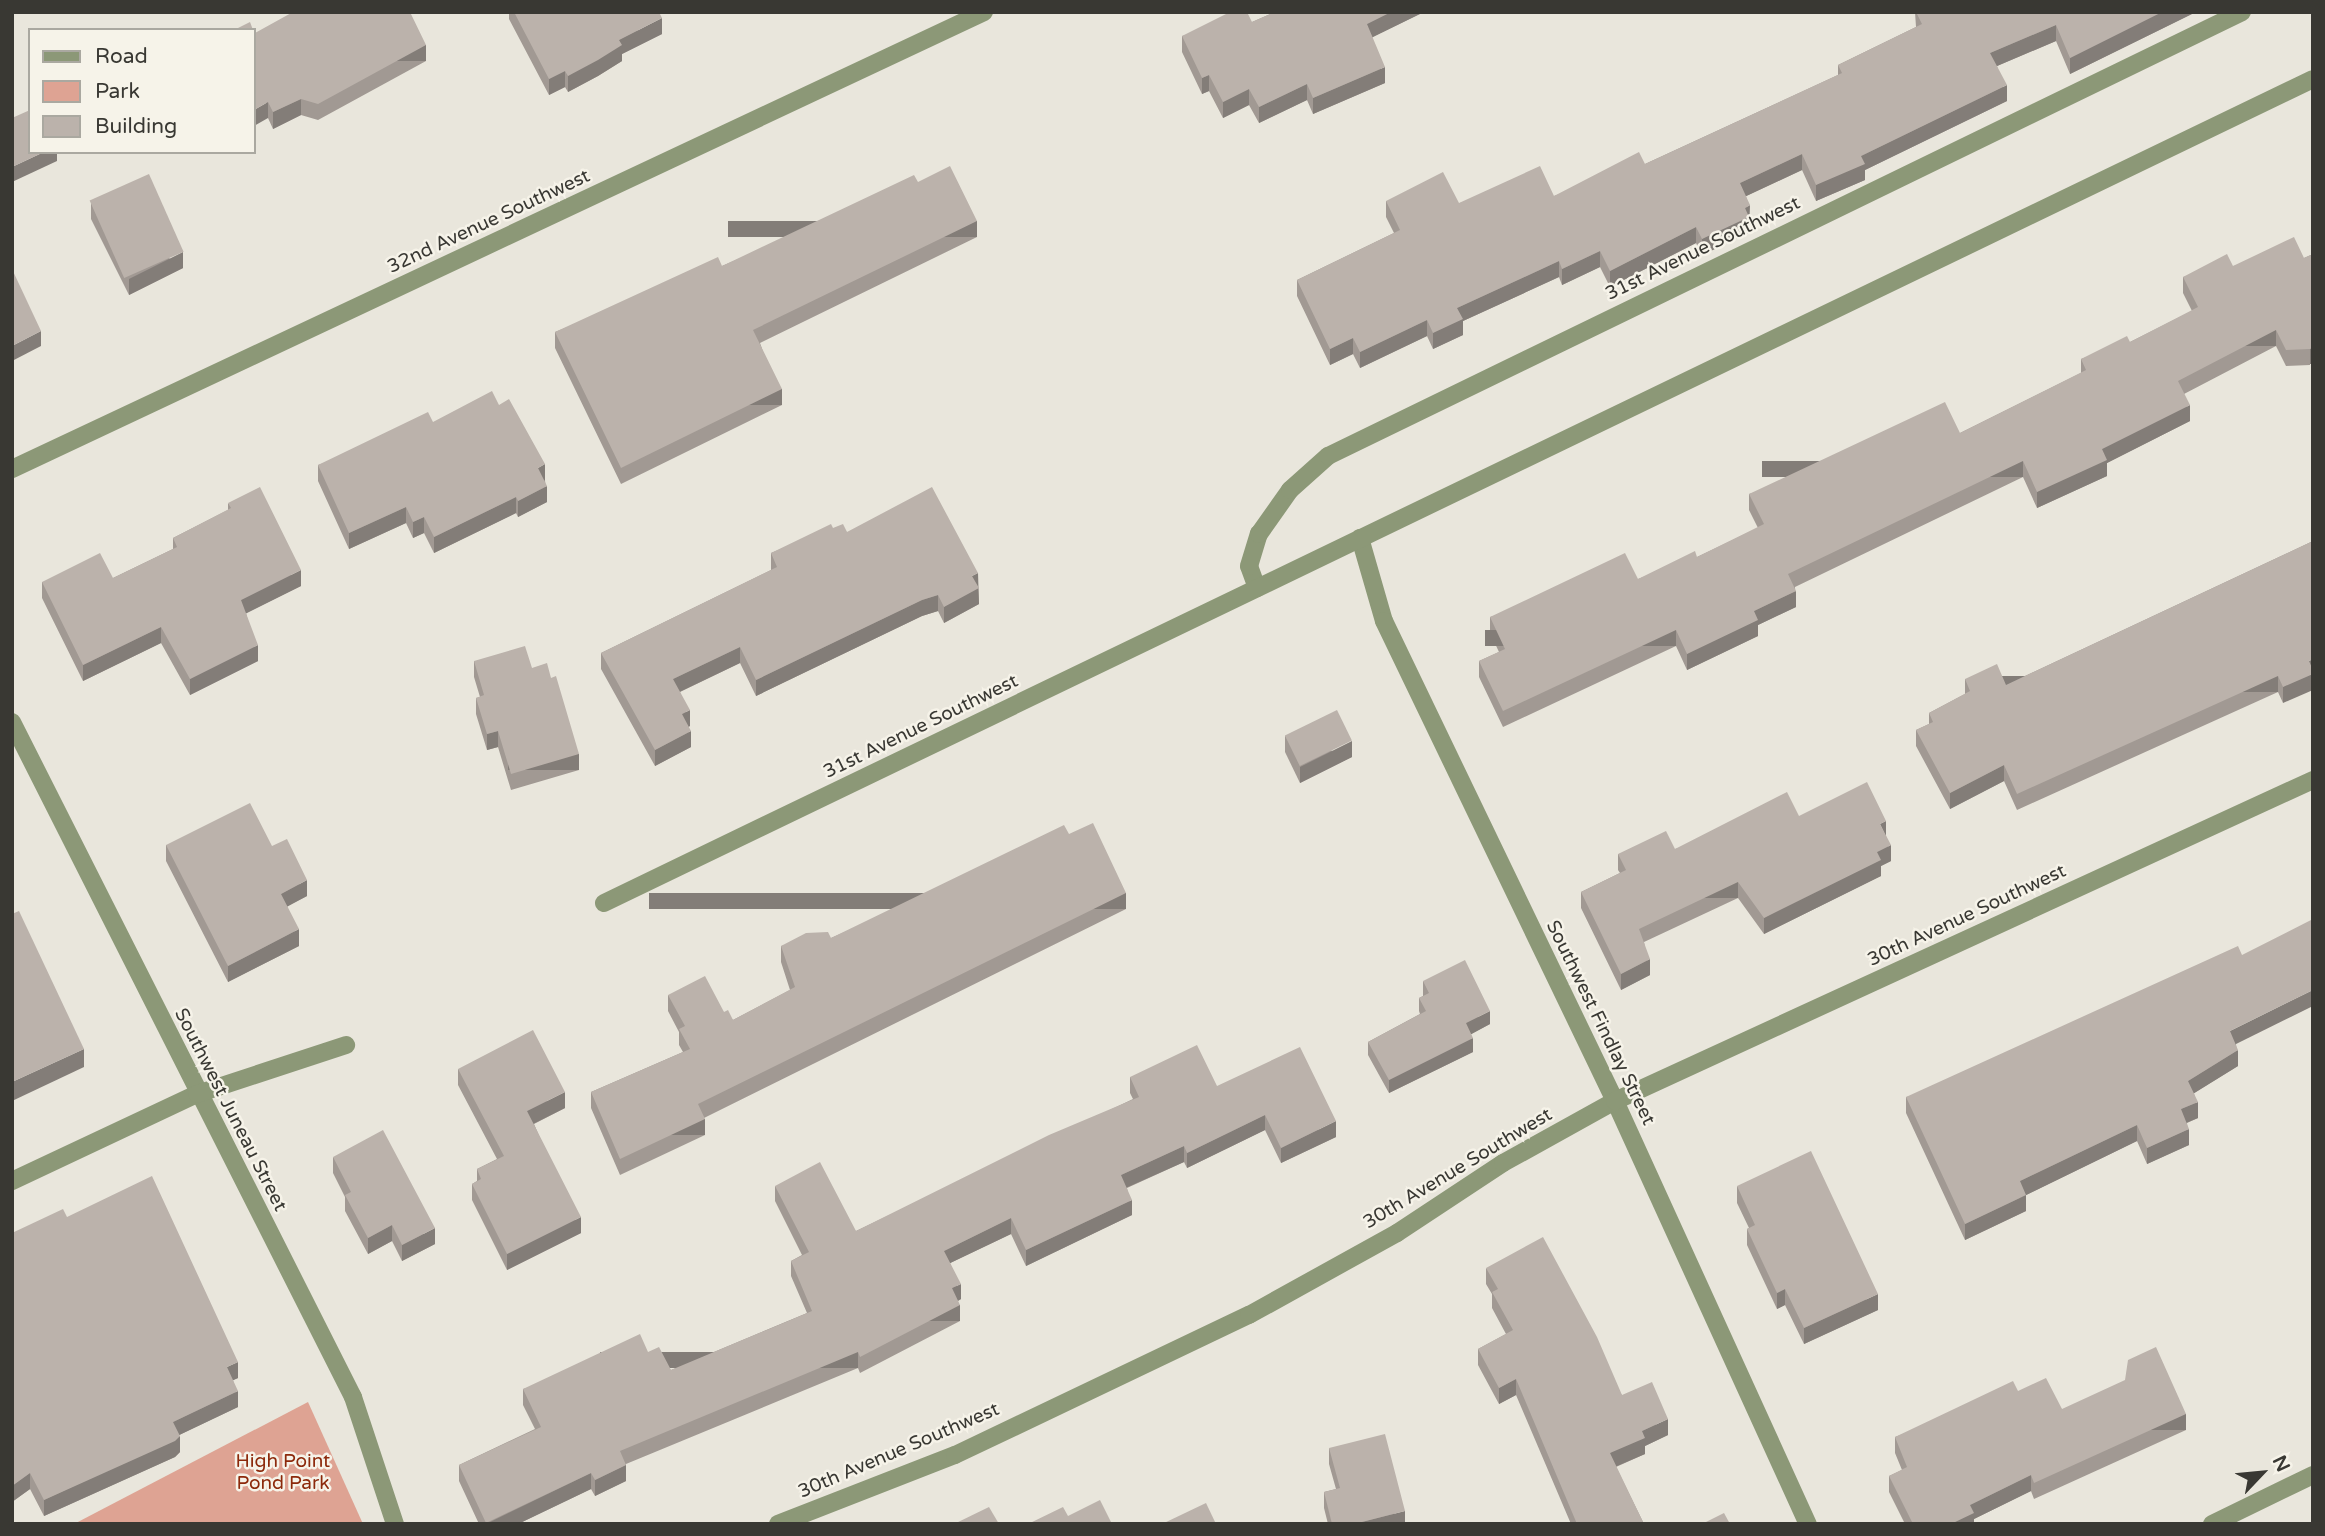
<!DOCTYPE html>
<html>
<head>
<meta charset="utf-8">
<style>
  body { margin:0 }
  #map { position:relative; width:2325px; height:1536px; overflow:hidden; background:#e9e6dc; font-family:"Varela Round",sans-serif }
  div>[style] { position:absolute }
  .green>* { inset:0; background:#dea393 }
  .minor>* { height:18px; margin:-9px; padding:0 9px; transform-origin:9px; border-radius:9px; background:#8c9877 }
  .wall>* { inset:0; background:#a19993 }
  .shaded-wall>* { inset:0; background:#837d78; transform-origin:0 0 }
  .building>* { inset:0; background:#bbb2ab; transform-origin:0 0 }
  span { translate:-50% -50%; white-space:nowrap; text-align:center; line-height:1.15; -webkit-text-stroke:5px #f6f3e9; paint-order:stroke }
  .street-label { font-size:19px; color:#393833 }
  .park-label { font-size:19px; color:#8c290b }
  .frame { position:absolute; inset:0; border:14px solid #393833; pointer-events:none }
  .legend { position:absolute; left:28px; top:28px; width:228px; height:126px; box-sizing:border-box; background:#f6f3e9; border:2px solid #aaa8a0; margin:0; padding:9px 12px; list-style:none; font-size:21px; color:#393833 }
  .legend li { display:flex; align-items:center; gap:14px; height:35px }
  .legend b { width:35px; border:2px solid #aaa8a0 }
  .north { position:absolute; left:2227px; top:1438px; width:70px; height:70px; -webkit-text-stroke:5px #f6f3e9; paint-order:stroke; rotate:64deg; font-size:19px; font-weight:700; line-height:28px; text-align:center; color:#393833 }
  .north::after { content:''; display:block; margin:auto; width:24px; height:32px; background:#393833; clip-path:polygon(50% 0,100% 100%,50% 72%,0 100%) }
</style>
</head>
<body>
<div id="map">
  <div class="green">
    <div style="clip-path:polygon(308px 1402px,363px 1524px,74px 1524px)"></div>
  </div>
  <div class="minor">
    <div style="left:12px;top:469px;width:1074px;rotate:-25.18deg"></div>
    <div style="left:1360px;top:538px;width:86px;rotate:73.9deg"></div>
    <div style="left:1384px;top:621px;width:533px;rotate:64.3deg"></div>
    <div style="left:1615px;top:1101px;width:465px;rotate:65.5deg"></div>
    <div style="left:1257px;top:588px;width:23px;rotate:-110deg"></div>
    <div style="left:1249px;top:566px;width:34px;rotate:-73deg"></div>
    <div style="left:1259px;top:534px;width:54px;rotate:-54.8deg"></div>
    <div style="left:1290px;top:490px;width:51px;rotate:-41.8deg"></div>
    <div style="left:1328px;top:456px;width:1016px;rotate:-25.91deg"></div>
    <div style="left:12px;top:722px;width:756px;rotate:63.2deg"></div>
    <div style="left:353px;top:1397px;width:134px;rotate:71.7deg"></div>
    <div style="left:604px;top:903px;width:1897px;rotate:-25.74deg"></div>
    <div style="left:12px;top:1181px;width:204px;rotate:-25.2deg"></div>
    <div style="left:197px;top:1094px;width:157px;rotate:-18.2deg"></div>
    <div style="left:778px;top:1524px;width:190px;rotate:-21.3deg"></div>
    <div style="left:955px;top:1455px;width:326px;rotate:-25.5deg"></div>
    <div style="left:1249px;top:1315px;width:169px;rotate:-29deg"></div>
    <div style="left:1397px;top:1233px;width:127px;rotate:-33.4deg"></div>
    <div style="left:1503px;top:1163px;width:128px;rotate:-29deg"></div>
    <div style="left:1615px;top:1101px;width:768px;rotate:-24.7deg"></div>
    <div style="left:2212px;top:1524px;width:112px;rotate:-25.9deg"></div>
  </div>
  <div class="wall">
    <div style="clip-path:polygon(509px 12px,514px 12px,662px 34px,622px 54px,622px 61px,598px 76px,568px 92px,565px 87px,549px 95px,509px 19px)"></div>
    <div style="clip-path:polygon(1275px 12px,1424px 12px,1372px 37px,1385px 83px,1313px 114px,1307px 100px,1259px 123px,1249px 105px,1223px 118px,1209px 91px,1202px 94px,1182px 52px,1182px 36px,1252px 22px)"></div>
    <div style="clip-path:polygon(1915px 12px,2194px 13px,2070px 74px,2056px 41px,1997px 66px,2007px 101px,1865px 170px,1865px 180px,1816px 201px,1802px 170px,1746px 196px,1750px 221px,1749px 233px,1702px 255px,1696px 243px,1610px 287px,1600px 267px,1562px 285px,1559px 277px,1463px 321px,1463px 335px,1433px 349px,1427px 336px,1360px 368px,1353px 354px,1330px 365px,1297px 296px,1297px 280px,1394px 233px,1386px 217px,1386px 201px,1459px 203px,1554px 196px,1645px 164px,1838px 75px,1838px 65px,1916px 27px)"></div>
    <div style="clip-path:polygon(255px 33px,426px 61px,318px 120px,301px 115px,273px 129px,268px 118px)"></div>
    <div style="clip-path:polygon(918px 182px,977px 237px,760px 343px,782px 405px,621px 484px,555px 348px,555px 332px,722px 266px)"></div>
    <div style="clip-path:polygon(91px 203px,183px 268px,129px 295px,91px 219px)"></div>
    <div style="clip-path:polygon(2313px 254px,2310px 365px,2286px 366px,2276px 346px,2184px 394px,2190px 421px,2107px 463px,2107px 476px,2037px 508px,2023px 477px,1795px 587px,1796px 607px,1758px 625px,1758px 636px,1687px 670px,1676px 646px,1503px 727px,1479px 677px,1479px 661px,1499px 652px,1490px 633px,1490px 617px,1638px 579px,1697px 557px,1758px 528px,1749px 510px,1749px 494px,1960px 433px,2081px 373px,2081px 359px,2130px 342px,2192px 311px,2183px 293px,2183px 277px,2233px 266px,2304px 258px)"></div>
    <div style="clip-path:polygon(499px 405px,545px 480px,547px 502px,518px 517px,516px 513px,434px 553px,424px 533px,413px 538px,406px 523px,349px 549px,318px 481px,318px 465px)"></div>
    <div style="clip-path:polygon(228px 503px,301px 586px,246px 613px,258px 661px,190px 695px,161px 643px,83px 681px,42px 598px,42px 582px,113px 578px,173px 549px,173px 538px,228px 510px)"></div>
    <div style="clip-path:polygon(833px 528px,847px 532px,978px 586px,979px 604px,944px 623px,938px 611px,922px 616px,756px 696px,740px 663px,680px 692px,690px 726px,688px 727px,691px 747px,655px 766px,601px 669px,601px 653px,771px 570px,771px 553px)"></div>
    <div style="clip-path:polygon(2313px 541px,2283px 703px,2278px 692px,2017px 810px,2004px 781px,1950px 809px,1916px 746px,1916px 730px,1929px 724px,1929px 713px,1965px 694px,1965px 679px,2006px 685px)"></div>
    <div style="clip-path:polygon(474px 661px,532px 668px,579px 770px,511px 790px,498px 747px,487px 750px,476px 714px,476px 698px,480px 697px,474px 677px)"></div>
    <div style="clip-path:polygon(1285px 736px,1352px 757px,1300px 783px,1285px 752px)"></div>
    <div style="clip-path:polygon(1799px 816px,1886px 836px,1891px 861px,1881px 866px,1881px 876px,1764px 934px,1738px 898px,1644px 942px,1650px 975px,1621px 990px,1581px 908px,1581px 892px,1620px 873px,1618px 870px,1618px 854px,1675px 849px)"></div>
    <div style="clip-path:polygon(1069px 834px,1126px 909px,704px 1118px,705px 1135px,620px 1175px,591px 1108px,591px 1092px,683px 1052px,679px 1045px,679px 1032px,668px 1011px,668px 995px,724px 1012px,733px 1020px,790px 990px,781px 962px,781px 946px,831px 938px)"></div>
    <div style="clip-path:polygon(166px 845px,272px 846px,307px 896px,287px 906px,299px 946px,228px 982px,166px 861px)"></div>
    <div style="clip-path:polygon(1423px 981px,1490px 1024px,1471px 1034px,1473px 1052px,1389px 1093px,1368px 1055px,1368px 1042px,1420px 1014px,1419px 1011px,1419px 998px,1423px 996px)"></div>
    <div style="clip-path:polygon(2236px 1044px,2238px 1066px,2194px 1093px,2198px 1118px,2187px 1123px,2189px 1145px,2147px 1164px,2137px 1141px,2026px 1195px,2026px 1211px,1965px 1240px,1906px 1113px,1906px 1097px)"></div>
    <div style="clip-path:polygon(458px 1069px,565px 1108px,534px 1124px,581px 1233px,507px 1270px,472px 1200px,472px 1184px,477px 1181px,477px 1169px,497px 1159px,458px 1085px)"></div>
    <div style="clip-path:polygon(1130px 1077px,1217px 1086px,1336px 1137px,1281px 1163px,1265px 1130px,1187px 1168px,1184px 1162px,1127px 1188px,1132px 1215px,1026px 1266px,1011px 1234px,950px 1263px,961px 1299px,958px 1301px,960px 1321px,860px 1373px,858px 1368px,626px 1464px,626px 1481px,595px 1496px,591px 1489px,518px 1524px,479px 1524px,459px 1481px,459px 1465px,535px 1429px,523px 1405px,523px 1389px,648px 1352px,671px 1370px,807px 1313px,791px 1276px,791px 1261px,802px 1255px,775px 1201px,775px 1186px,856px 1231px,1133px 1099px,1130px 1093px)"></div>
    <div style="clip-path:polygon(333px 1157px,435px 1244px,402px 1261px,392px 1241px,368px 1254px,345px 1211px,345px 1197px,333px 1173px)"></div>
    <div style="clip-path:polygon(1737px 1186px,1878px 1310px,1804px 1344px,1785px 1305px,1777px 1309px,1747px 1245px,1747px 1229px,1749px 1228px,1737px 1203px)"></div>
    <div style="clip-path:polygon(67px 1217px,238px 1378px,233px 1380px,238px 1407px,179px 1435px,180px 1452px,175px 1457px,44px 1516px,30px 1489px,12px 1502px,12px 1233px)"></div>
    <div style="clip-path:polygon(1486px 1268px,1622px 1395px,1668px 1435px,1645px 1446px,1645px 1454px,1616px 1467px,1644px 1524px,1571px 1524px,1516px 1395px,1499px 1404px,1478px 1365px,1478px 1349px,1506px 1334px,1492px 1308px,1492px 1294px,1486px 1284px)"></div>
    <div style="clip-path:polygon(2018px 1391px,2062px 1409px,2186px 1430px,2034px 1499px,2031px 1491px,1974px 1519px,1974px 1524px,1905px 1524px,1889px 1492px,1889px 1476px,1902px 1470px,1895px 1453px,1895px 1437px)"></div>
    <div style="clip-path:polygon(1329px 1448px,1405px 1524px,1328px 1524px,1324px 1508px,1324px 1492px,1336px 1489px,1329px 1464px)"></div>
  </div>
  <div class="shaded-wall">
    <div style="clip-path:polygon(1391px 12px,1424px 12px,1367px 40px,1367px 24px)"></div>
    <div style="clip-path:polygon(2162px 12px,2194px 13px,2070px 74px,2070px 58px)"></div>
    <div style="clip-path:polygon(662px 18px,662px 34px,622px 54px,622px 61px,598px 76px,568px 92px,568px 76px,619px 40px)"></div>
    <div style="clip-path:polygon(2056px 25px,2056px 41px,1990px 69px,1990px 53px)"></div>
    <div style="left:426px;top:45px;width:16px;height:123px;rotate:90deg"></div>
    <div style="clip-path:polygon(1385px 67px,1385px 83px,1313px 114px,1313px 98px)"></div>
    <div style="clip-path:polygon(565px 71px,565px 87px,549px 95px,549px 79px)"></div>
    <div style="clip-path:polygon(1209px 75px,1209px 91px,1202px 94px,1202px 78px)"></div>
    <div style="clip-path:polygon(1307px 84px,1307px 100px,1259px 123px,1259px 107px)"></div>
    <div style="clip-path:polygon(2007px 85px,2007px 101px,1865px 170px,1865px 180px,1816px 201px,1816px 185px,1861px 156px)"></div>
    <div style="clip-path:polygon(1249px 89px,1249px 105px,1223px 118px,1223px 102px)"></div>
    <div style="clip-path:polygon(301px 99px,301px 115px,273px 129px,273px 112px)"></div>
    <div style="clip-path:polygon(268px 102px,268px 118px,254px 126px,254px 110px)"></div>
    <div style="clip-path:polygon(44px 152px,57px 152px,57px 161px,12px 182px,12px 167px)"></div>
    <div style="clip-path:polygon(1802px 154px,1802px 170px,1740px 199px,1740px 183px)"></div>
    <div style="clip-path:polygon(1750px 205px,1749px 233px,1702px 255px,1702px 239px)"></div>
    <div style="left:977px;top:221px;width:16px;height:249px;rotate:90deg"></div>
    <div style="clip-path:polygon(1696px 227px,1696px 243px,1610px 287px,1610px 271px)"></div>
    <div style="clip-path:polygon(1600px 251px,1600px 267px,1562px 285px,1562px 269px)"></div>
    <div style="clip-path:polygon(183px 252px,183px 268px,129px 295px,129px 279px)"></div>
    <div style="clip-path:polygon(1559px 261px,1559px 277px,1463px 321px,1463px 335px,1433px 349px,1433px 333px,1457px 308px)"></div>
    <div style="clip-path:polygon(1427px 320px,1427px 336px,1360px 368px,1360px 352px)"></div>
    <div style="left:2276px;top:330px;width:16px;height:110px;rotate:90deg"></div>
    <div style="clip-path:polygon(41px 331px,41px 346px,12px 361px,12px 346px)"></div>
    <div style="clip-path:polygon(1353px 338px,1353px 354px,1330px 365px,1330px 349px)"></div>
    <div style="left:2313px;top:348px;width:16px;height:3px;rotate:90deg"></div>
    <div style="left:782px;top:389px;width:16px;height:179px;rotate:90deg"></div>
    <div style="clip-path:polygon(2190px 405px,2190px 421px,2107px 463px,2107px 476px,2037px 508px,2037px 492px,2102px 449px)"></div>
    <div style="left:2023px;top:461px;width:16px;height:261px;rotate:90deg"></div>
    <div style="clip-path:polygon(545px 464px,545px 480px,538px 484px,538px 468px)"></div>
    <div style="clip-path:polygon(547px 486px,547px 502px,518px 517px,518px 501px)"></div>
    <div style="clip-path:polygon(516px 497px,516px 513px,434px 553px,434px 537px)"></div>
    <div style="clip-path:polygon(406px 507px,406px 523px,349px 549px,349px 533px)"></div>
    <div style="clip-path:polygon(424px 517px,424px 533px,413px 538px,413px 522px)"></div>
    <div style="clip-path:polygon(301px 570px,301px 586px,241px 616px,241px 600px)"></div>
    <div style="clip-path:polygon(978px 573px,979px 604px,944px 623px,944px 607px,972px 576px)"></div>
    <div style="clip-path:polygon(1796px 591px,1796px 607px,1758px 625px,1758px 636px,1687px 670px,1687px 654px,1754px 611px)"></div>
    <div style="clip-path:polygon(938px 595px,938px 611px,922px 616px,756px 696px,756px 680px,922px 600px)"></div>
    <div style="clip-path:polygon(161px 627px,161px 643px,83px 681px,83px 665px)"></div>
    <div style="left:1676px;top:630px;width:16px;height:191px;rotate:90deg"></div>
    <div style="clip-path:polygon(258px 645px,258px 661px,190px 695px,190px 679px)"></div>
    <div style="clip-path:polygon(740px 647px,740px 663px,673px 695px,673px 679px)"></div>
    <div style="clip-path:polygon(2313px 659px,2313px 690px,2283px 703px,2283px 687px,2309px 661px)"></div>
    <div style="left:2278px;top:676px;width:16px;height:286px;rotate:90deg"></div>
    <div style="clip-path:polygon(690px 710px,690px 726px,682px 730px,682px 714px)"></div>
    <div style="clip-path:polygon(498px 731px,498px 747px,487px 750px,487px 734px)"></div>
    <div style="clip-path:polygon(691px 731px,691px 747px,655px 766px,655px 750px)"></div>
    <div style="clip-path:polygon(1352px 741px,1352px 757px,1300px 783px,1300px 767px)"></div>
    <div style="left:579px;top:754px;width:16px;height:71px;rotate:90deg"></div>
    <div style="clip-path:polygon(2004px 765px,2004px 781px,1950px 809px,1950px 793px)"></div>
    <div style="clip-path:polygon(1886px 821px,1886px 837px,1880px 824px)"></div>
    <div style="clip-path:polygon(1891px 845px,1891px 861px,1881px 866px,1881px 876px,1764px 934px,1764px 918px,1877px 852px)"></div>
    <div style="clip-path:polygon(307px 880px,307px 896px,281px 910px,281px 894px)"></div>
    <div style="left:1738px;top:882px;width:16px;height:110px;rotate:90deg"></div>
    <div style="left:1126px;top:893px;width:16px;height:477px;rotate:90deg"></div>
    <div style="clip-path:polygon(299px 929px,299px 946px,228px 982px,228px 966px)"></div>
    <div style="clip-path:polygon(1650px 959px,1650px 975px,1621px 990px,1621px 974px)"></div>
    <div style="clip-path:polygon(2313px 990px,2313px 1006px,2230px 1047px,2230px 1031px)"></div>
    <div style="clip-path:polygon(1490px 1011px,1490px 1024px,1466px 1037px,1466px 1023px)"></div>
    <div style="clip-path:polygon(1473px 1038px,1473px 1052px,1389px 1093px,1389px 1080px)"></div>
    <div style="clip-path:polygon(84px 1049px,84px 1067px,12px 1101px,12px 1082px)"></div>
    <div style="clip-path:polygon(2238px 1050px,2238px 1066px,2188px 1097px,2188px 1081px)"></div>
    <div style="clip-path:polygon(565px 1092px,565px 1108px,527px 1127px,527px 1111px)"></div>
    <div style="clip-path:polygon(2198px 1102px,2198px 1118px,2181px 1125px,2181px 1109px)"></div>
    <div style="clip-path:polygon(1265px 1115px,1265px 1130px,1187px 1168px,1187px 1153px)"></div>
    <div style="left:705px;top:1119px;width:16px;height:94px;rotate:90deg"></div>
    <div style="clip-path:polygon(1336px 1121px,1336px 1137px,1281px 1163px,1281px 1148px)"></div>
    <div style="clip-path:polygon(2137px 1125px,2137px 1141px,2020px 1198px,2020px 1181px)"></div>
    <div style="clip-path:polygon(2189px 1129px,2189px 1145px,2147px 1164px,2147px 1148px)"></div>
    <div style="clip-path:polygon(1184px 1146px,1184px 1162px,1121px 1190px,1121px 1175px)"></div>
    <div style="clip-path:polygon(2026px 1195px,2026px 1211px,1965px 1240px,1965px 1224px)"></div>
    <div style="clip-path:polygon(1132px 1200px,1132px 1215px,1026px 1266px,1026px 1250px)"></div>
    <div style="clip-path:polygon(581px 1217px,581px 1233px,507px 1270px,507px 1254px)"></div>
    <div style="clip-path:polygon(1011px 1218px,1011px 1234px,944px 1266px,944px 1251px)"></div>
    <div style="clip-path:polygon(392px 1225px,392px 1241px,368px 1254px,368px 1238px)"></div>
    <div style="clip-path:polygon(435px 1228px,435px 1244px,402px 1261px,402px 1245px)"></div>
    <div style="clip-path:polygon(961px 1284px,961px 1299px,952px 1304px,952px 1288px)"></div>
    <div style="clip-path:polygon(1785px 1289px,1785px 1305px,1777px 1309px,1777px 1293px)"></div>
    <div style="clip-path:polygon(1878px 1294px,1878px 1310px,1804px 1344px,1804px 1328px)"></div>
    <div style="left:960px;top:1305px;width:16px;height:113px;rotate:90deg"></div>
    <div style="left:858px;top:1352px;width:16px;height:258px;rotate:90deg"></div>
    <div style="clip-path:polygon(238px 1362px,238px 1378px,227px 1383px,227px 1367px)"></div>
    <div style="clip-path:polygon(1516px 1379px,1516px 1395px,1499px 1404px,1499px 1388px)"></div>
    <div style="clip-path:polygon(238px 1391px,238px 1407px,173px 1438px,173px 1422px)"></div>
    <div style="left:2186px;top:1414px;width:16px;height:167px;rotate:90deg"></div>
    <div style="clip-path:polygon(1668px 1419px,1668px 1435px,1645px 1446px,1645px 1454px,1610px 1469px,1610px 1453px,1642px 1431px)"></div>
    <div style="clip-path:polygon(180px 1436px,180px 1452px,175px 1457px,44px 1516px,44px 1500px)"></div>
    <div style="clip-path:polygon(626px 1465px,626px 1481px,595px 1496px,595px 1480px)"></div>
    <div style="clip-path:polygon(30px 1473px,30px 1489px,12px 1502px,12px 1486px)"></div>
    <div style="clip-path:polygon(591px 1473px,591px 1489px,518px 1524px,486px 1524px)"></div>
    <div style="clip-path:polygon(2031px 1475px,2031px 1491px,1974px 1519px,1974px 1524px,1951px 1524px,1970px 1505px)"></div>
    <div style="clip-path:polygon(1405px 1511px,1405px 1524px,1354px 1524px)"></div>
  </div>
  <div class="building">
    <div style="clip-path:polygon(293px 12px,410px 12px,426px 45px,318px 104px,301px 99px,273px 112px,268px 102px,254px 110px,254px 31px,255px 33px)"></div>
    <div style="clip-path:polygon(514px 12px,659px 12px,662px 18px,619px 40px,622px 45px,598px 60px,568px 76px,565px 71px,549px 79px)"></div>
    <div style="clip-path:polygon(1230px 12px,1247px 12px,1252px 22px,1275px 12px,1391px 12px,1367px 24px,1385px 67px,1313px 98px,1307px 84px,1259px 107px,1249px 89px,1223px 102px,1209px 75px,1202px 78px,1182px 36px)"></div>
    <div style="clip-path:polygon(1916px 12px,2162px 12px,2070px 58px,2056px 25px,1990px 53px,2007px 85px,1861px 156px,1865px 164px,1816px 185px,1802px 154px,1740px 183px,1750px 205px,1745px 208px,1749px 217px,1702px 239px,1696px 227px,1610px 271px,1600px 251px,1562px 269px,1559px 261px,1457px 308px,1463px 319px,1433px 333px,1427px 320px,1360px 352px,1353px 338px,1330px 349px,1297px 280px,1400px 230px,1386px 201px,1443px 172px,1459px 203px,1540px 166px,1554px 196px,1639px 152px,1645px 164px,1842px 73px,1838px 65px,1922px 24px)"></div>
    <div style="clip-path:polygon(250px 22px,253px 30px,234px 30px)"></div>
    <div style="clip-path:polygon(30px 110px,30px 152px,44px 152px,12px 167px,12px 118px)"></div>
    <div style="clip-path:polygon(950px 166px,977px 221px,753px 330px,782px 389px,621px 468px,555px 332px,718px 257px,722px 266px,914px 175px,918px 182px)"></div>
    <div style="left:149px;top:174px;width:85px;height:65px;rotate:66deg"></div>
    <div style="clip-path:polygon(2294px 237px,2304px 258px,2313px 254px,2313px 348px,2310px 349px,2286px 350px,2276px 330px,2178px 381px,2190px 405px,2102px 449px,2107px 460px,2037px 492px,2023px 461px,1788px 574px,1796px 591px,1754px 611px,1758px 620px,1687px 654px,1676px 630px,1503px 711px,1479px 661px,1505px 649px,1490px 617px,1625px 553px,1638px 579px,1695px 551px,1697px 557px,1764px 524px,1749px 494px,1945px 402px,1960px 433px,2086px 370px,2081px 359px,2127px 336px,2130px 342px,2198px 307px,2183px 277px,2227px 254px,2233px 266px)"></div>
    <div style="clip-path:polygon(12px 269px,41px 331px,12px 346px)"></div>
    <div style="clip-path:polygon(492px 391px,499px 405px,509px 399px,545px 464px,538px 468px,547px 486px,518px 501px,516px 497px,434px 537px,424px 517px,413px 522px,406px 507px,349px 533px,318px 465px,428px 412px,433px 422px)"></div>
    <div style="clip-path:polygon(260px 487px,301px 570px,241px 600px,258px 645px,190px 679px,161px 627px,83px 665px,42px 582px,100px 553px,113px 578px,177px 547px,173px 538px,231px 508px,228px 503px)"></div>
    <div style="clip-path:polygon(932px 487px,978px 573px,972px 576px,979px 588px,944px 607px,938px 595px,922px 600px,756px 680px,740px 647px,673px 679px,690px 710px,682px 714px,691px 731px,655px 750px,601px 653px,777px 567px,771px 553px,831px 524px,833px 528px,843px 524px,847px 532px)"></div>
    <div style="clip-path:polygon(2313px 541px,2313px 659px,2309px 661px,2313px 670px,2313px 674px,2283px 687px,2278px 676px,2017px 794px,2004px 765px,1950px 793px,1916px 730px,1933px 722px,1929px 713px,1970px 691px,1965px 679px,1997px 664px,2006px 685px)"></div>
    <div style="clip-path:polygon(525px 646px,532px 668px,547px 663px,551px 678px,556px 676px,579px 754px,511px 774px,498px 731px,487px 734px,476px 698px,484px 695px,474px 661px)"></div>
    <div style="left:1337px;top:710px;width:34px;height:58px;rotate:64deg"></div>
    <div style="clip-path:polygon(1867px 782px,1886px 821px,1880px 824px,1891px 845px,1877px 852px,1881px 860px,1764px 918px,1738px 882px,1639px 929px,1650px 959px,1621px 974px,1581px 892px,1626px 870px,1618px 854px,1666px 831px,1675px 849px,1787px 792px,1799px 816px)"></div>
    <div style="clip-path:polygon(250px 803px,272px 846px,287px 839px,307px 880px,281px 894px,299px 929px,228px 966px,166px 845px)"></div>
    <div style="clip-path:polygon(1093px 823px,1126px 893px,698px 1104px,705px 1119px,620px 1159px,591px 1092px,690px 1049px,679px 1029px,685px 1026px,668px 995px,705px 976px,724px 1012px,728px 1010px,733px 1020px,795px 987px,781px 946px,806px 933px,828px 932px,831px 938px,1064px 825px,1069px 834px)"></div>
    <div style="clip-path:polygon(19px 911px,84px 1049px,12px 1082px,12px 914px)"></div>
    <div style="clip-path:polygon(2313px 919px,2313px 990px,2230px 1031px,2238px 1050px,2188px 1081px,2198px 1102px,2181px 1109px,2189px 1129px,2147px 1148px,2137px 1125px,2020px 1181px,2026px 1195px,1965px 1224px,1906px 1097px,2238px 946px,2242px 955px)"></div>
    <div style="clip-path:polygon(1465px 960px,1490px 1011px,1466px 1023px,1473px 1038px,1389px 1080px,1368px 1042px,1426px 1011px,1419px 998px,1429px 993px,1423px 981px)"></div>
    <div style="clip-path:polygon(533px 1030px,565px 1092px,527px 1111px,581px 1217px,507px 1254px,472px 1184px,481px 1179px,477px 1169px,504px 1156px,458px 1069px)"></div>
    <div style="clip-path:polygon(1197px 1045px,1217px 1086px,1300px 1047px,1336px 1121px,1281px 1148px,1265px 1115px,1187px 1153px,1184px 1146px,1121px 1175px,1132px 1200px,1026px 1250px,1011px 1218px,944px 1251px,961px 1284px,952px 1288px,960px 1305px,860px 1357px,858px 1352px,620px 1451px,626px 1465px,595px 1480px,591px 1473px,486px 1523px,459px 1465px,541px 1427px,523px 1389px,640px 1334px,648px 1352px,659px 1347px,671px 1370px,812px 1311px,791px 1261px,809px 1252px,775px 1186px,820px 1162px,856px 1231px,1049px 1135px,1139px 1097px,1130px 1077px)"></div>
    <div style="clip-path:polygon(383px 1130px,435px 1228px,402px 1245px,392px 1225px,368px 1238px,345px 1195px,351px 1192px,333px 1157px)"></div>
    <div style="clip-path:polygon(1811px 1151px,1878px 1294px,1804px 1328px,1785px 1289px,1777px 1293px,1747px 1229px,1755px 1225px,1737px 1186px)"></div>
    <div style="clip-path:polygon(152px 1176px,238px 1362px,227px 1367px,238px 1391px,173px 1422px,180px 1436px,175px 1441px,44px 1500px,30px 1473px,12px 1486px,12px 1233px,63px 1209px,67px 1217px)"></div>
    <div style="clip-path:polygon(1543px 1237px,1597px 1337px,1622px 1395px,1652px 1382px,1668px 1419px,1642px 1431px,1645px 1438px,1610px 1453px,1644px 1524px,1577px 1524px,1516px 1379px,1499px 1388px,1478px 1349px,1513px 1330px,1492px 1292px,1498px 1289px,1486px 1268px)"></div>
    <div style="clip-path:polygon(2156px 1347px,2186px 1414px,2034px 1483px,2031px 1475px,1970px 1505px,1974px 1513px,1951px 1524px,1913px 1524px,1889px 1476px,1907px 1467px,1895px 1437px,2013px 1381px,2018px 1391px,2046px 1378px,2062px 1409px,2125px 1380px,2128px 1360px)"></div>
    <div style="clip-path:polygon(1385px 1434px,1405px 1511px,1354px 1524px,1332px 1524px,1324px 1492px,1340px 1488px,1329px 1448px)"></div>
    <div style="clip-path:polygon(1100px 1500px,1112px 1524px,1028px 1524px,1063px 1507px,1068px 1516px)"></div>
    <div style="clip-path:polygon(1206px 1503px,1216px 1524px,1162px 1524px)"></div>
    <div style="clip-path:polygon(989px 1507px,999px 1524px,954px 1524px)"></div>
    <div style="clip-path:polygon(1724px 1513px,1730px 1524px,1702px 1524px)"></div>
  </div>
  <div class="street-label">
    <span style="left:489px;top:222px;rotate:-25deg">32nd Avenue Southwest</span>
    <span style="left:1703px;top:249px;rotate:-26deg">31st Avenue Southwest</span>
    <span style="left:921px;top:727px;rotate:-26deg">31st Avenue Southwest</span>
    <span style="left:1967px;top:916px;rotate:-25deg">30th Avenue Southwest</span>
    <span style="left:1600px;top:1023px;rotate:64deg">Southwest Findlay Street</span>
    <span style="left:230px;top:1110px;rotate:63deg">Southwest Juneau Street</span>
    <span style="left:1458px;top:1169px;rotate:-31deg">30th Avenue Southwest</span>
    <span style="left:899px;top:1451px;rotate:-23deg">30th Avenue Southwest</span>
  </div>
  <div class="park-label">
    <span style="left:283px;top:1473px">High Point<br>Pond Park</span>
  </div>
  <div class="frame"></div>
  <ul class="legend">
  <li><b style="height:9px;background:#8c9877"></b>Road</li>
  <li><b style="height:19px;background:#dea393"></b>Park</li>
  <li><b style="height:19px;background:#bbb2ab"></b>Building</li>
  </ul>
  <div class="north">N</div>
</div>
</body>
</html>
